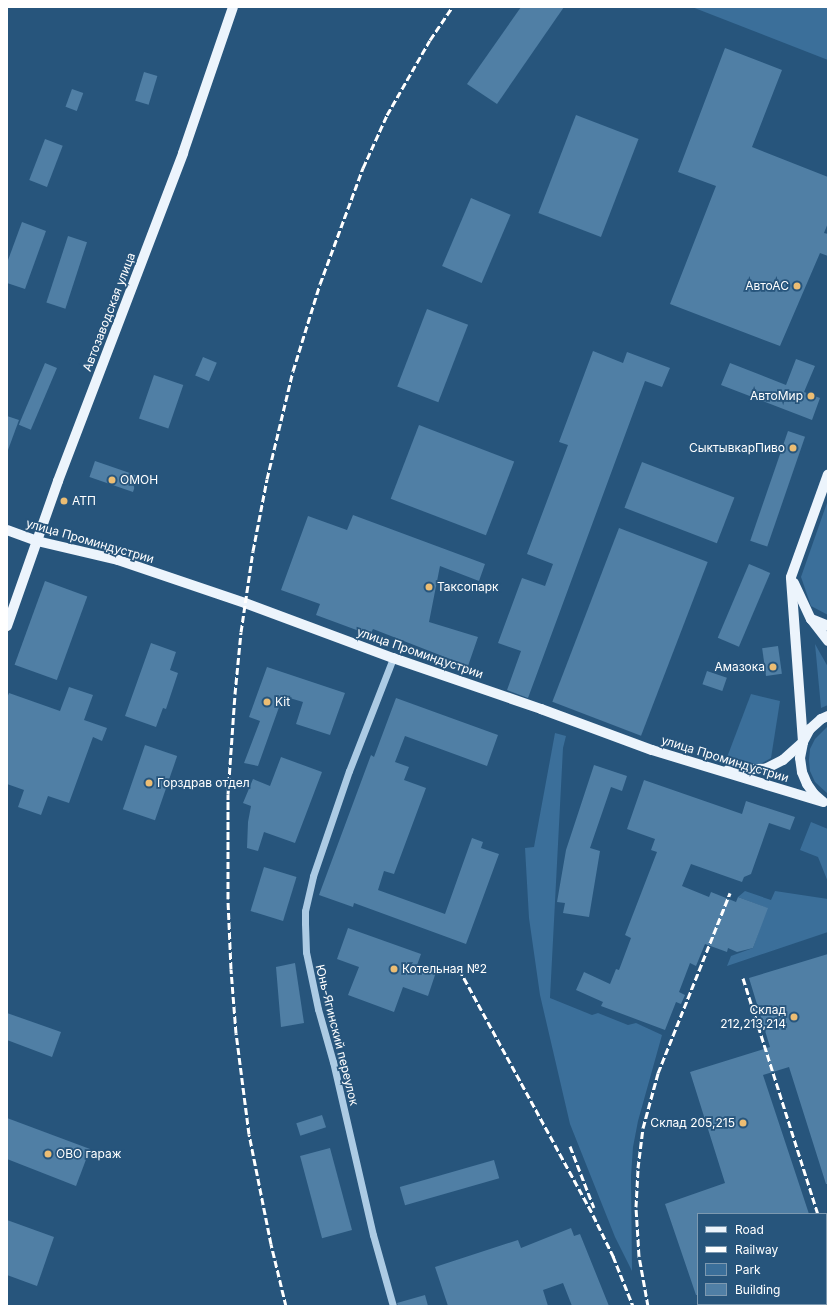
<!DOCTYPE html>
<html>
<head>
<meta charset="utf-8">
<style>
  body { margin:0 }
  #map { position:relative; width:835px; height:1313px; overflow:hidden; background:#27557c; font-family:Inter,sans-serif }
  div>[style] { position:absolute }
  .green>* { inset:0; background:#3b6f9a }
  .building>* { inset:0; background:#507fa5; transform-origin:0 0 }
  .minor>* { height:7px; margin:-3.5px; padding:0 3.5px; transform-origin:3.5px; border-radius:3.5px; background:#accbe4 }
  .major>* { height:10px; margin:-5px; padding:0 5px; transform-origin:5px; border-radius:5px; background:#ecf4fc }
  .rail>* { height:3px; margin-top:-1.5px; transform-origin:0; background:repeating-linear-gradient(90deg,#fff 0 7px,transparent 0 10px) }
  .dots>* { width:11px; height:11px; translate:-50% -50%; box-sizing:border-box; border:2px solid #27557c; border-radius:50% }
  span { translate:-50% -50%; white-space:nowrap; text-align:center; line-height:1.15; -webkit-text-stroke:3.5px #27557c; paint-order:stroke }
  .poi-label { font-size:12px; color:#fff }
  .right { translate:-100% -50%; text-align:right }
  .left { translate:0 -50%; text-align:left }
  .street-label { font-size:12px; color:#fff }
  .frame { position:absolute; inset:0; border:8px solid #fff; pointer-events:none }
  .legend { position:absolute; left:697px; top:1213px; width:130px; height:92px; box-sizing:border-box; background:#27557c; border:1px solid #7d99b0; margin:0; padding:5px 7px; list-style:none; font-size:12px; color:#fff }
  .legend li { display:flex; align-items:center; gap:8px; height:20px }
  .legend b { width:20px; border:1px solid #7d99b0 }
</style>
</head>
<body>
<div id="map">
  <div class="green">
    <div style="clip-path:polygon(692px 7px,828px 7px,828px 60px)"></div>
    <div style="clip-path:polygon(828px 500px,828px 615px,811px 606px,801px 577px)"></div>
    <div style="clip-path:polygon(815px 644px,828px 667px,828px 705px,821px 708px)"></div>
    <div style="clip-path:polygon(751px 694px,780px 701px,771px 758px,752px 769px,726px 760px)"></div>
    <div style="clip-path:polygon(828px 726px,828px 794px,815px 782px,810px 771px,809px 760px,810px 749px,815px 739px)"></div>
    <div style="clip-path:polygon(555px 733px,566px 736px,563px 748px,550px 998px,592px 1015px,598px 1013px,628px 1025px,636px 1023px,662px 1035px,638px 1121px,633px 1147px,631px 1176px,632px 1271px,615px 1237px,570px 1124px,540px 995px,529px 918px,525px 848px,534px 847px)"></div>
    <div style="clip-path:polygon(811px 822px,828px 829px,828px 882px,818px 857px,800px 850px)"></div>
    <div style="clip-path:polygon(745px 891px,771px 900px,775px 891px,828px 899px,828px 932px,727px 966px,731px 956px,753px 948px,767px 908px,738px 897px)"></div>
  </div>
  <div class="building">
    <div style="clip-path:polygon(521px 7px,564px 7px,497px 104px,467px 84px)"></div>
    <div style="clip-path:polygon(725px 48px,782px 70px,752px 147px,828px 177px,828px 223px,824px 233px,828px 234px,828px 256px,820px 253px,780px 346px,670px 304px,716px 186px,678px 172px)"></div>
    <div style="left:144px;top:72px;width:14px;height:30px;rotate:17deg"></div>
    <div style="left:72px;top:89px;width:12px;height:19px;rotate:20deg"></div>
    <div style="left:576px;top:115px;width:67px;height:105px;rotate:21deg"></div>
    <div style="left:45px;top:139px;width:19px;height:44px;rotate:21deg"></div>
    <div style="left:471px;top:198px;width:43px;height:74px;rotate:23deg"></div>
    <div style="clip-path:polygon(22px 222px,46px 231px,25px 289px,7px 283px,7px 263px)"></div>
    <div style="left:68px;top:236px;width:20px;height:70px;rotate:18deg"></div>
    <div style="left:427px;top:309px;width:44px;height:83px;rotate:21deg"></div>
    <div style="clip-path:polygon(593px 351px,623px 363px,627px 352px,670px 368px,662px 387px,645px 381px,528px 698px,507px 690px,521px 651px,498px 643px,522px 578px,545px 586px,553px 564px,527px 554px,568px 445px,559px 442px)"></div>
    <div style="left:203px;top:357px;width:15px;height:20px;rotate:23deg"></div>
    <div style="clip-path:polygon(796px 359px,815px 366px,804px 392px,820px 398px,812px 420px,721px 385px,730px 363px,786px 385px)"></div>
    <div style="left:45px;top:363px;width:13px;height:67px;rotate:23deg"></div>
    <div style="left:154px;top:375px;width:31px;height:46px;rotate:19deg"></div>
    <div style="clip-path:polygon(7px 416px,19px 420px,8px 450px,7px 450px)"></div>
    <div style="left:419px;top:425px;width:102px;height:79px;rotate:21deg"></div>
    <div style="left:788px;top:431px;width:18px;height:116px;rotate:19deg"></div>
    <div style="left:95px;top:461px;width:46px;height:17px;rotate:19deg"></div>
    <div style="left:642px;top:462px;width:99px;height:49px;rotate:21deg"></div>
    <div style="clip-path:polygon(353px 515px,485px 564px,479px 581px,440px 566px,429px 622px,478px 637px,468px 666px,373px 629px,370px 635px,316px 615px,320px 604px,281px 590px,308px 516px,347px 530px)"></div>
    <div style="left:619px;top:528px;width:95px;height:186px;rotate:21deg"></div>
    <div style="left:749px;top:564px;width:23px;height:80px;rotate:23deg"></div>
    <div style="left:45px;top:581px;width:45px;height:89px;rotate:20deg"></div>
    <div style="clip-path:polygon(151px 643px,176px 652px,170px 670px,178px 673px,166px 709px,163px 708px,156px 727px,125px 716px)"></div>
    <div style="left:778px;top:646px;width:28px;height:16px;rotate:82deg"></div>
    <div style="clip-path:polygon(267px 667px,345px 693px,330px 735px,296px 724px,303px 702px,283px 696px,258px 766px,244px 763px,260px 721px,249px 717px)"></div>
    <div style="left:707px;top:671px;width:21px;height:14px;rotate:19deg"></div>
    <div style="clip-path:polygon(69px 687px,93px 695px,84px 720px,107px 728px,102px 741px,93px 737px,69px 803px,48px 796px,41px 815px,18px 807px,24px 790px,7px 784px,7px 698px,9px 693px,60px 711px)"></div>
    <div style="clip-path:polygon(396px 698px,498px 735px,487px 766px,405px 736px,395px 762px,409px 767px,404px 780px,426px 788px,394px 874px,384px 871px,378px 890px,445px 914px,472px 838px,483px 842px,481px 848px,499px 854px,466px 944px,354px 903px,353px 907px,319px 895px,371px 755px,374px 757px)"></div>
    <div style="left:145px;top:745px;width:34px;height:68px;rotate:19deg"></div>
    <div style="clip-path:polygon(281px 757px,322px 772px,295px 843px,264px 832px,258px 851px,247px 848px,248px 822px,251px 806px,243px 803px,253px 779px,270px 786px)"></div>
    <div style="clip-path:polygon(594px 765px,627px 776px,622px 791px,611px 787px,590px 848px,600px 851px,589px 917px,563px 913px,565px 903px,557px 902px,566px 850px)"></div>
    <div style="clip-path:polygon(644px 780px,742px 814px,746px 801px,795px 817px,790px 830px,769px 823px,751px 874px,744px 877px,742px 882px,691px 864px,682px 886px,709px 897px,711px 892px,736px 902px,738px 897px,768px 908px,753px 948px,737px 952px,728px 948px,727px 952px,705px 944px,696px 966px,690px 963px,679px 992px,685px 995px,681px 1004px,676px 1002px,665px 1030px,601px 1006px,603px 1002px,576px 990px,584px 972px,610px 984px,616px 969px,619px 970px,631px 938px,625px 935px,657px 852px,651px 850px,655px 839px,627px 829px)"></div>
    <div style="left:264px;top:867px;width:34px;height:46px;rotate:17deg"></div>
    <div style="clip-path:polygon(348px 928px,421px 954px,417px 965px,436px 972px,428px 996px,403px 987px,394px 1012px,348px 995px,359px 967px,337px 959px)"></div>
    <div style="clip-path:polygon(828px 954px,828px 1184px,826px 1184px,789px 1067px,763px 1075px,809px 1214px,698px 1214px,698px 1295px,696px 1295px,665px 1204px,725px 1183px,690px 1072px,770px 1047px,749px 978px)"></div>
    <div style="clip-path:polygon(295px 963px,304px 1023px,281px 1027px,276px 967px)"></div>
    <div style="clip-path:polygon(7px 1013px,61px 1032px,52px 1057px,7px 1040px)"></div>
    <div style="left:322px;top:1115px;width:13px;height:27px;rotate:72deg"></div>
    <div style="clip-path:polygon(7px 1118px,90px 1149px,76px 1186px,7px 1159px)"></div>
    <div style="left:330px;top:1148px;width:85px;height:31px;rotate:75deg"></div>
    <div style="left:494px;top:1160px;width:19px;height:98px;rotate:74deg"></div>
    <div style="clip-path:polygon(7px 1220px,54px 1237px,37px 1286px,7px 1275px)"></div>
    <div style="clip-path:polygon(571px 1228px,574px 1236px,580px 1234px,609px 1306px,572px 1306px,563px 1283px,543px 1290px,548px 1306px,448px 1306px,435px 1267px,518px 1240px,521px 1248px)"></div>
    <div style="clip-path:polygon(425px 1295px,428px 1306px,398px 1306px,397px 1303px)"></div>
  </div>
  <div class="minor">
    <div style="left:393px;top:1306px;width:74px;rotate:-105.7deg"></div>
    <div style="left:373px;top:1235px;width:178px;rotate:-103deg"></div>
    <div style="left:333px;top:1062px;width:55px;rotate:-105.8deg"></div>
    <div style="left:318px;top:1009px;width:58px;rotate:-101.9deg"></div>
    <div style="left:306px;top:952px;width:29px;rotate:-92deg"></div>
    <div style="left:305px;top:923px;width:12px;rotate:-90deg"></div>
    <div style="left:305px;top:911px;width:36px;rotate:-77deg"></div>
    <div style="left:313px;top:876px;width:111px;rotate:-71.1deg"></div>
    <div style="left:349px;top:771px;width:121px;rotate:-68.7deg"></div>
  </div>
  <div class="major">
    <div style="left:7px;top:530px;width:32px;rotate:20deg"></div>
    <div style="left:37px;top:541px;width:83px;rotate:13.2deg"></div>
    <div style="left:118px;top:560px;width:134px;rotate:18.7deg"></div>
    <div style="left:245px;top:603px;width:158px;rotate:20.4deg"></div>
    <div style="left:393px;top:658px;width:157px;rotate:19deg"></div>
    <div style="left:541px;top:709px;width:118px;rotate:20.3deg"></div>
    <div style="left:652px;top:750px;width:179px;rotate:16.9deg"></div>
    <div style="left:794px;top:583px;width:40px;rotate:65deg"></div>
    <div style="left:811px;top:619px;width:28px;rotate:52deg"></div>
    <div style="left:811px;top:619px;width:18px;rotate:22deg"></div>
    <div style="left:7px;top:626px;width:154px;rotate:-70.6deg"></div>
    <div style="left:58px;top:481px;width:351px;rotate:-69.1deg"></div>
    <div style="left:183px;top:153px;width:154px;rotate:-71.1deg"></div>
    <div style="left:728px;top:770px;width:37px;rotate:-2deg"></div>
    <div style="left:765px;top:769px;width:20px;rotate:-27deg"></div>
    <div style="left:783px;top:760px;width:27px;rotate:-42deg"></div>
    <div style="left:803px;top:742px;width:165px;rotate:-94.2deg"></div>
    <div style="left:791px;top:577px;width:109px;rotate:-70.2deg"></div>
    <div style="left:822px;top:801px;width:11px;rotate:-139deg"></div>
    <div style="left:814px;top:794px;width:12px;rotate:-125deg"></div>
    <div style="left:807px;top:784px;width:13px;rotate:-113deg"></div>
    <div style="left:802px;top:772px;width:14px;rotate:-98deg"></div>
    <div style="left:800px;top:758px;width:16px;rotate:-79deg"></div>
    <div style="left:803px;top:742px;width:15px;rotate:-62deg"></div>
    <div style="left:810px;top:729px;width:15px;rotate:-42deg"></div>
    <div style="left:821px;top:719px;width:8px;rotate:-23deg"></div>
  </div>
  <div class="rail">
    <div style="left:459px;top:969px;width:280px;rotate:61.4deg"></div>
    <div style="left:593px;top:1215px;width:50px;rotate:63.9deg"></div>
    <div style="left:743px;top:978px;width:248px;rotate:72.4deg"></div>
    <div style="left:570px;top:1146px;width:66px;rotate:68.8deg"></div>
    <div style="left:826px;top:1238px;width:5px;rotate:68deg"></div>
    <div style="left:613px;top:1256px;width:54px;rotate:68.2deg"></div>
    <div style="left:286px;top:1306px;width:64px;rotate:-103.6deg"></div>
    <div style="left:271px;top:1244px;width:112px;rotate:-101.3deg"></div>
    <div style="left:249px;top:1134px;width:102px;rotate:-97.3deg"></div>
    <div style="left:236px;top:1033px;width:64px;rotate:-94.5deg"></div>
    <div style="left:231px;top:969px;width:70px;rotate:-92.5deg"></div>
    <div style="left:228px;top:899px;width:105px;rotate:-90deg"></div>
    <div style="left:228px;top:794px;width:100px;rotate:-86deg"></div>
    <div style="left:235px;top:694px;width:62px;rotate:-84.5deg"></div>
    <div style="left:241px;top:632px;width:82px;rotate:-81.6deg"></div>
    <div style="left:253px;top:551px;width:73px;rotate:-79deg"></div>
    <div style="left:267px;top:479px;width:111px;rotate:-76.5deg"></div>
    <div style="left:293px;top:371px;width:91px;rotate:-72.8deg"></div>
    <div style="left:320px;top:284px;width:124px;rotate:-69.7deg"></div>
    <div style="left:363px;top:168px;width:58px;rotate:-65.6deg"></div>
    <div style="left:387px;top:115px;width:86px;rotate:-60.2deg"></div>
    <div style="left:430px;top:40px;width:40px;rotate:-56deg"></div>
    <div style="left:648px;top:1306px;width:51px;rotate:-100.2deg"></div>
    <div style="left:639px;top:1256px;width:49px;rotate:-93.5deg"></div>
    <div style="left:636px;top:1207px;width:39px;rotate:-87deg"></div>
    <div style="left:638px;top:1168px;width:40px;rotate:-82.9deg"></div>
    <div style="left:643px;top:1128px;width:57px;rotate:-74.7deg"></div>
    <div style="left:658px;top:1073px;width:194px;rotate:-68.2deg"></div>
  </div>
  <div class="dots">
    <div style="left:797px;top:286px;background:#ecbd73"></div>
    <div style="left:811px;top:396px;background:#ecbd73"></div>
    <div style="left:793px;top:448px;background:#ecbd73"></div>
    <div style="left:112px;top:480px;background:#ecbd73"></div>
    <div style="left:64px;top:501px;background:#ecbd73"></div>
    <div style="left:429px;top:587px;background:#ecbd73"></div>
    <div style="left:773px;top:667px;background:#ecbd73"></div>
    <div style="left:267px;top:702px;background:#ecbd73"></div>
    <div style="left:149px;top:783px;background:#ecbd73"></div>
    <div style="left:394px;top:969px;background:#ecbd73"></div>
    <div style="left:794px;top:1017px;background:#ecbd73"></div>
    <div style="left:743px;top:1123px;background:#ecbd73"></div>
    <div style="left:48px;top:1154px;background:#ecbd73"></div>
  </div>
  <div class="poi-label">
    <span class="right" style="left:789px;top:286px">АвтоАС</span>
    <span class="right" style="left:803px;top:396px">АвтоМир</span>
    <span class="right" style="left:785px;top:448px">СыктывкарПиво</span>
    <span class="left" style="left:120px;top:480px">ОМОН</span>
    <span class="left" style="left:72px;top:501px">АТП</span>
    <span class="left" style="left:437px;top:587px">Таксопарк</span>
    <span class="right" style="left:765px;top:667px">Амазока</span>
    <span class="left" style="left:275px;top:702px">Kit</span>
    <span class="left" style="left:157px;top:783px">Горздрав отдел</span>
    <span class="left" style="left:402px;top:969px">Котельная №2</span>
    <span class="right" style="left:786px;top:1017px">Склад<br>212,213,214</span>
    <span class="right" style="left:735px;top:1123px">Склад 205,215</span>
    <span class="left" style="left:56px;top:1154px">ОВО гараж</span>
  </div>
  <div class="street-label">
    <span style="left:109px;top:312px;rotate:-69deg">Автозаводская улица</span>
    <span style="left:90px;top:541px;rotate:16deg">улица Проминдустрии</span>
    <span style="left:420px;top:653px;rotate:19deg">улица Проминдустрии</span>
    <span style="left:725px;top:759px;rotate:17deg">улица Проминдустрии</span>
    <span style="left:337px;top:1035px;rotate:76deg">Юнь-Ягинский переулок</span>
  </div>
  <div class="frame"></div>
  <ul class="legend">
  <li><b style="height:5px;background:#ecf4fc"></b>Road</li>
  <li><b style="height:5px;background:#fff"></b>Railway</li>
  <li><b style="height:11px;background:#3b6f9a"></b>Park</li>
  <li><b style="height:11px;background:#507fa5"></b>Building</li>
  </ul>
</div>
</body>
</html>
